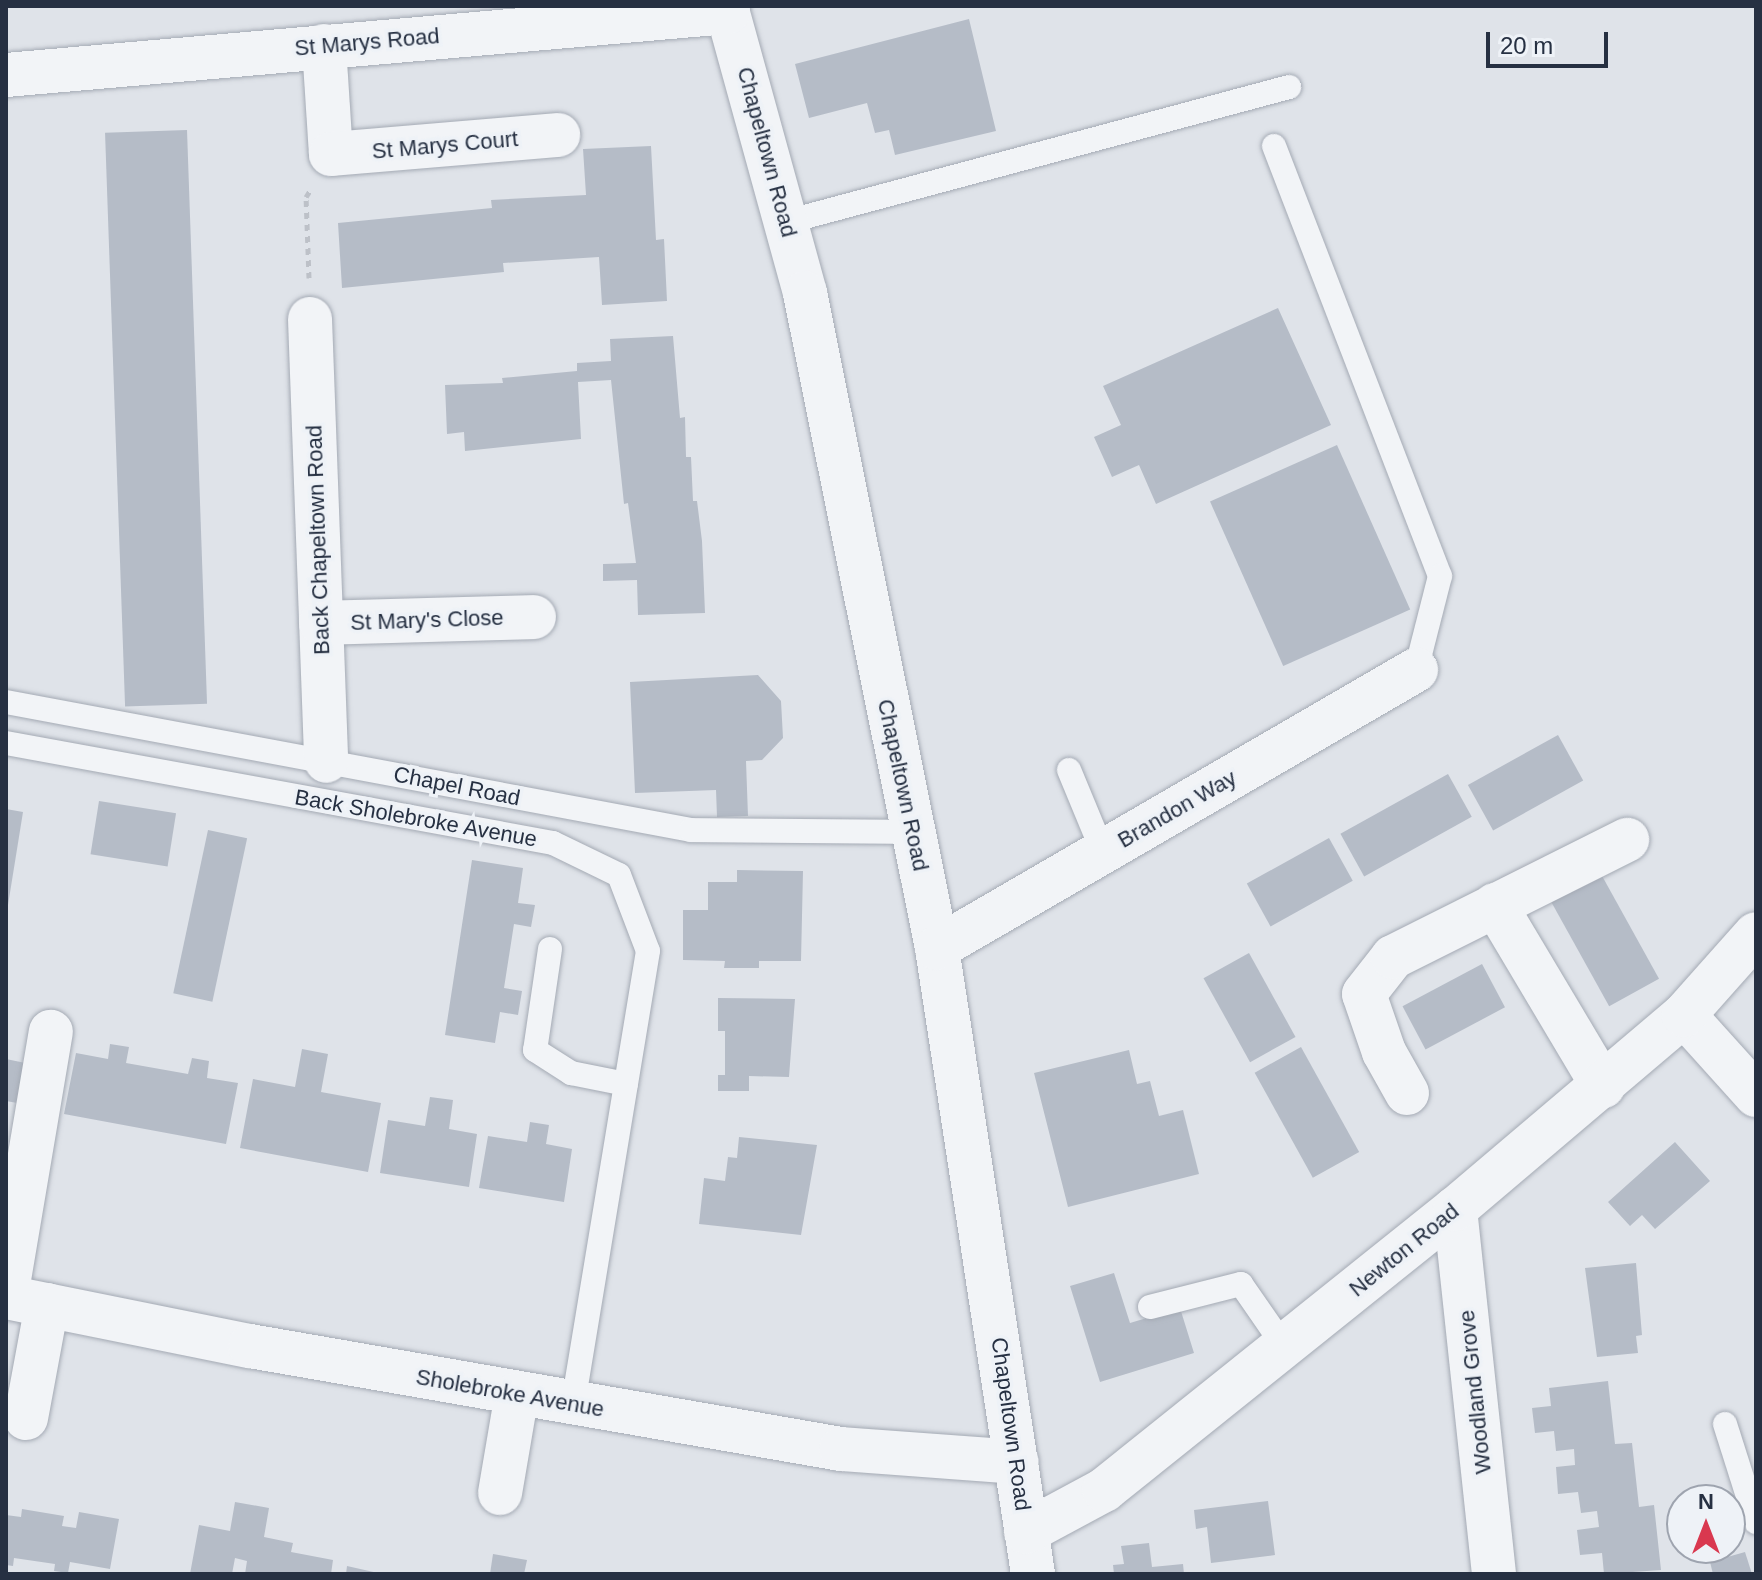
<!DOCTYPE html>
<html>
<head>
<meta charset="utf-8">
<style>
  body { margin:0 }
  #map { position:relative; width:1762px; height:1580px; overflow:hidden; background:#dfe3e9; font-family:Arial,sans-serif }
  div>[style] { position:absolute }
  .building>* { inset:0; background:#b5bcc7; transform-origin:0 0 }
  .path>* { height:5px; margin-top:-2.5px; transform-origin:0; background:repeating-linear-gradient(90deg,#bdc1c8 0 6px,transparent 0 12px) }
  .roads { filter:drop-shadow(0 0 2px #a4aab4) drop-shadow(0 0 2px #a4aab4) }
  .service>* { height:24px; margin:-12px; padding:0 12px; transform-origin:12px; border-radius:12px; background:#f2f4f7 }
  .minor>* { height:44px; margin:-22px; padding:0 22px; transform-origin:22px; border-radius:22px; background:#f2f4f7 }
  span { translate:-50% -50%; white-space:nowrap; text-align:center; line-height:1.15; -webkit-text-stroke:7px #eef2f7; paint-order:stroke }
  .street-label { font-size:22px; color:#263042 }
  .frame { position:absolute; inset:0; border:8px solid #263042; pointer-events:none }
  .north { position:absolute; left:1666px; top:1484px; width:80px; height:80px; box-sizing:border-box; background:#eef2f7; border:2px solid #9ea4af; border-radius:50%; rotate:0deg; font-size:22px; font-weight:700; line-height:32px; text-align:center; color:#263042 }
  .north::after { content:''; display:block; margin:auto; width:28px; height:36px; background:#d9384f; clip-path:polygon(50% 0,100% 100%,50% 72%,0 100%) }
  .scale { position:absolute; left:1486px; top:32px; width:122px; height:36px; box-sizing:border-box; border:4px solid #263042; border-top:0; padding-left:10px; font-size:24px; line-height:28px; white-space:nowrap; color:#263042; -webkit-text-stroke:6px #eef2f7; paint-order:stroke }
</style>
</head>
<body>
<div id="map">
  <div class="building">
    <div style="clip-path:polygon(969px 19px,996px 131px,895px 155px,889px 130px,875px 133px,867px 103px,809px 118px,795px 64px)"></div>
    <div style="left:187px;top:130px;width:574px;height:82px;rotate:88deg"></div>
    <div style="clip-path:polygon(651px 146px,656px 240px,664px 239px,667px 301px,602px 305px,599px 257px,503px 263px,504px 272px,342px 288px,338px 223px,492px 208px,491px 200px,586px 195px,583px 149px)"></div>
    <div style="clip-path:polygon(1278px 308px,1331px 425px,1156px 504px,1139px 465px,1112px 477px,1094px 437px,1121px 425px,1103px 386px)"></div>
    <div style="clip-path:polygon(673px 336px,680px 418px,685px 417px,686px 457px,691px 457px,693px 501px,697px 501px,702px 541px,705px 613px,638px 615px,637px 580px,603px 581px,603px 564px,636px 563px,628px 503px,624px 504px,611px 380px,578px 382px,581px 439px,465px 451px,464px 432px,447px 434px,445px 385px,503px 383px,502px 378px,577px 371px,577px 363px,611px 361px,610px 339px)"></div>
    <div style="left:1337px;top:445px;width:180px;height:139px;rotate:66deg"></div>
    <div style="clip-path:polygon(758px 675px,781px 701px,783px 738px,762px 760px,746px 761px,748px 816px,717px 817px,716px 790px,635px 793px,630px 682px)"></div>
    <div style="left:1558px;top:735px;width:52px;height:103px;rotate:61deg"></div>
    <div style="left:1448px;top:774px;width:49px;height:123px;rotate:61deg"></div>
    <div style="left:99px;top:801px;width:78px;height:54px;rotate:9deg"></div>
    <div style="clip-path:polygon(6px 809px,23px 812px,8px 905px,6px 905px)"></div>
    <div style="left:208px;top:830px;width:40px;height:167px;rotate:12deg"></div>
    <div style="left:1329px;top:838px;width:49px;height:94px;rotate:61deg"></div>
    <div style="clip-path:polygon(472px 860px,523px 868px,518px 903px,535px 905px,531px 927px,514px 924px,504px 988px,522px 991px,518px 1015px,500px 1012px,495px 1043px,445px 1035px)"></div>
    <div style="left:1596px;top:865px;width:130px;height:57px;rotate:61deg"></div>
    <div style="clip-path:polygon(737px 870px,803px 871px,801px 961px,759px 961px,759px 968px,724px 968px,725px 961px,683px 960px,683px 910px,708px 910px,708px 882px,737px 882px)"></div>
    <div style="left:1249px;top:953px;width:96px;height:52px;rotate:61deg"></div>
    <div style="left:1482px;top:964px;width:49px;height:90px;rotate:62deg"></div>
    <div style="clip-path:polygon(718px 998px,795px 999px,789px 1077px,749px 1076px,749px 1091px,718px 1091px,718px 1075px,725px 1075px,725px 1031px,718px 1031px)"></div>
    <div style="clip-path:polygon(110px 1044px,129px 1047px,126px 1063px,188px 1074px,192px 1058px,209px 1061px,207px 1078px,238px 1083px,226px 1144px,64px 1114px,76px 1053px,108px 1059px)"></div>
    <div style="left:1301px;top:1047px;width:120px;height:53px;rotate:61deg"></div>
    <div style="clip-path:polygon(302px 1049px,328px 1054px,321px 1092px,381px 1103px,368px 1172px,240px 1148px,253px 1079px,295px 1087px)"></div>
    <div style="clip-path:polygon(1129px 1050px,1137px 1084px,1150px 1081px,1159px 1116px,1183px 1110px,1199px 1174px,1068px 1207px,1034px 1073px)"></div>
    <div style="clip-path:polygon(6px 1059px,30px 1064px,23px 1104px,6px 1101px)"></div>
    <div style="clip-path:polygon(430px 1097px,453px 1100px,449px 1129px,477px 1134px,469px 1187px,380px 1173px,388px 1120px,425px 1126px)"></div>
    <div style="clip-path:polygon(530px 1122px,549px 1125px,546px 1144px,572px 1149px,564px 1202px,479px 1188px,488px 1136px,527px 1142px)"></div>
    <div style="clip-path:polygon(739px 1137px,817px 1145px,801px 1235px,699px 1224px,704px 1178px,725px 1181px,728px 1157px,737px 1158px)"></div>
    <div style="clip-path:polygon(1675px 1142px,1710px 1181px,1655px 1229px,1642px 1215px,1630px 1226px,1608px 1202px)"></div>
    <div style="clip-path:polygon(1636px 1263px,1642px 1335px,1636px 1336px,1638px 1353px,1597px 1357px,1585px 1268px)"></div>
    <div style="clip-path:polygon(1114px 1273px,1130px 1323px,1180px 1308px,1194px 1353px,1100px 1382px,1070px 1286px)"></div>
    <div style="clip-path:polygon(1608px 1381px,1615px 1444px,1632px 1443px,1639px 1507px,1654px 1505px,1661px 1570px,1604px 1574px,1602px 1553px,1580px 1555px,1577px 1530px,1599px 1527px,1597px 1511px,1581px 1513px,1578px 1492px,1558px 1494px,1556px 1467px,1575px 1465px,1574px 1449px,1556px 1451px,1554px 1431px,1535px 1433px,1532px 1408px,1551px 1406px,1549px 1388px)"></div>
    <div style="clip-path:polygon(1268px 1501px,1275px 1555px,1211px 1563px,1207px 1527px,1196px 1529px,1194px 1510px)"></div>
    <div style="clip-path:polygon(235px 1502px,269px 1508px,264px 1537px,293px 1543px,291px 1552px,333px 1560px,331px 1574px,245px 1574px,247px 1561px,235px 1558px,232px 1574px,190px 1574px,199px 1525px,230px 1531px)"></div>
    <div style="clip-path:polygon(22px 1509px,64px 1516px,62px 1526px,76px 1528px,79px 1512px,119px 1519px,110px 1569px,70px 1562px,68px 1573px,54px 1571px,55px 1564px,14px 1558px,13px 1566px,6px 1565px,6px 1515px,21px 1517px)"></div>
    <div style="clip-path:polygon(1149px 1543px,1152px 1567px,1183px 1564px,1184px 1574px,1114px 1574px,1113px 1565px,1124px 1564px,1121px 1546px)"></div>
    <div style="clip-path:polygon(1745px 1552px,1752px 1574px,1713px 1574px,1710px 1562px)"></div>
    <div style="clip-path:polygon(493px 1554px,527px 1560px,524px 1574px,490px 1574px)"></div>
    <div style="clip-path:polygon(347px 1566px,378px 1573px,378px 1574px,346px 1574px)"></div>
  </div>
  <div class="path">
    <div style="left:309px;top:278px;width:81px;rotate:-92.1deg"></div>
    <div style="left:306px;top:197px;width:9px;rotate:-58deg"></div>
  </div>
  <div class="roads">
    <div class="service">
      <div style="left:1274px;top:146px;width:461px;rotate:68.9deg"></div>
      <div style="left:1440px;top:576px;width:97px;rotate:104.3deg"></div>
      <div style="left:786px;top:222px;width:521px;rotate:-15.02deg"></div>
      <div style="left:6px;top:702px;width:697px;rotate:10.58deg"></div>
      <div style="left:691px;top:830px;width:221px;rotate:0.5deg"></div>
      <div style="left:6px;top:743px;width:556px;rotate:10.36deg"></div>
      <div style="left:553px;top:843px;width:73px;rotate:25.9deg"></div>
      <div style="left:619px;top:875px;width:81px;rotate:69.1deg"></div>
      <div style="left:648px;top:951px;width:460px;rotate:99.4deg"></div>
      <div style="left:1069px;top:770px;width:89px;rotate:67.5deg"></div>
      <div style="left:550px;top:949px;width:102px;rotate:98.4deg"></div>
      <div style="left:535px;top:1050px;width:43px;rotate:32.6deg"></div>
      <div style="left:571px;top:1073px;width:56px;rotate:11.3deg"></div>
      <div style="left:1150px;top:1307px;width:94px;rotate:-14.2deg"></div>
      <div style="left:1241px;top:1284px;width:75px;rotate:55.3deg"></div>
      <div style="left:1725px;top:1424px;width:103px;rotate:72.4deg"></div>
    </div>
    <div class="minor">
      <div style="left:726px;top:6px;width:298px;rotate:74.6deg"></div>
      <div style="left:805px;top:293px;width:668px;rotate:78.61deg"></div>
      <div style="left:937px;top:948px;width:633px;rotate:81.28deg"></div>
      <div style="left:324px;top:46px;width:108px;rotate:86.3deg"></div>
      <div style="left:331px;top:154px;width:228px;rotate:-4.8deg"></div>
      <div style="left:6px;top:75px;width:725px;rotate:-4.99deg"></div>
      <div style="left:310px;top:319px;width:442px;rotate:87.9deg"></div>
      <div style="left:321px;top:623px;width:213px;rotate:-1.6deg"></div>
      <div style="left:1495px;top:905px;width:211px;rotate:59.2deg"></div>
      <div style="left:937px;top:948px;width:554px;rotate:-30.13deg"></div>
      <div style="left:1684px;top:1015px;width:108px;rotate:48deg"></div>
      <div style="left:1407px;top:1093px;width:47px;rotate:-119.3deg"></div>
      <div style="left:1384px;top:1052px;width:61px;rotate:-109deg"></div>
      <div style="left:1364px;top:994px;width:47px;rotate:-51.9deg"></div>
      <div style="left:1393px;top:957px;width:262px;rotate:-26.6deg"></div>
      <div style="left:1455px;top:1209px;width:367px;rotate:83.9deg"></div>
      <div style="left:6px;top:1297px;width:249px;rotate:11.4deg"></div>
      <div style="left:250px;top:1346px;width:600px;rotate:9.89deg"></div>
      <div style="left:841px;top:1449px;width:176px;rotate:4.2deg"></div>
      <div style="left:6px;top:1297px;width:269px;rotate:-80.4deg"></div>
      <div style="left:26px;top:1418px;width:115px;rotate:-79.5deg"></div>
      <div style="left:500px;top:1493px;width:100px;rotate:-80.3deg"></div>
      <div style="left:1026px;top:1532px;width:89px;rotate:-28.3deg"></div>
      <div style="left:1104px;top:1490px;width:450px;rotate:-38.7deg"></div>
      <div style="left:1455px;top:1209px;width:300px;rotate:-40.3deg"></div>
      <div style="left:1684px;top:1015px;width:108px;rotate:-48.4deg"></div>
    </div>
  </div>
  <div class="street-label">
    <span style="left:367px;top:42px;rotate:-5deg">St Marys Road</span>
    <span style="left:445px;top:145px;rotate:-5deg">St Marys Court</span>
    <span style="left:767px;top:152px;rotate:75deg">Chapeltown Road</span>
    <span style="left:318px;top:540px;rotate:-92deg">Back Chapeltown Road</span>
    <span style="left:427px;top:620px;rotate:-2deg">St Mary's Close</span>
    <span style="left:903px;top:785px;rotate:78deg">Chapeltown Road</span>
    <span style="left:457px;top:786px;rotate:11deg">Chapel Road</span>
    <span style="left:1177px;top:809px;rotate:-30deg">Brandon Way</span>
    <span style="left:416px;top:818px;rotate:10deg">Back Sholebroke Avenue</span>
    <span style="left:1404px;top:1250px;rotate:-39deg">Newton Road</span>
    <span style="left:1475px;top:1392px;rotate:-96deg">Woodland Grove</span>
    <span style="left:510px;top:1393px;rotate:10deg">Sholebroke Avenue</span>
    <span style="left:1011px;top:1424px;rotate:82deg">Chapeltown Road</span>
  </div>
  <div class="frame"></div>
  <div class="north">N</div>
  <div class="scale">20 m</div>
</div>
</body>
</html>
